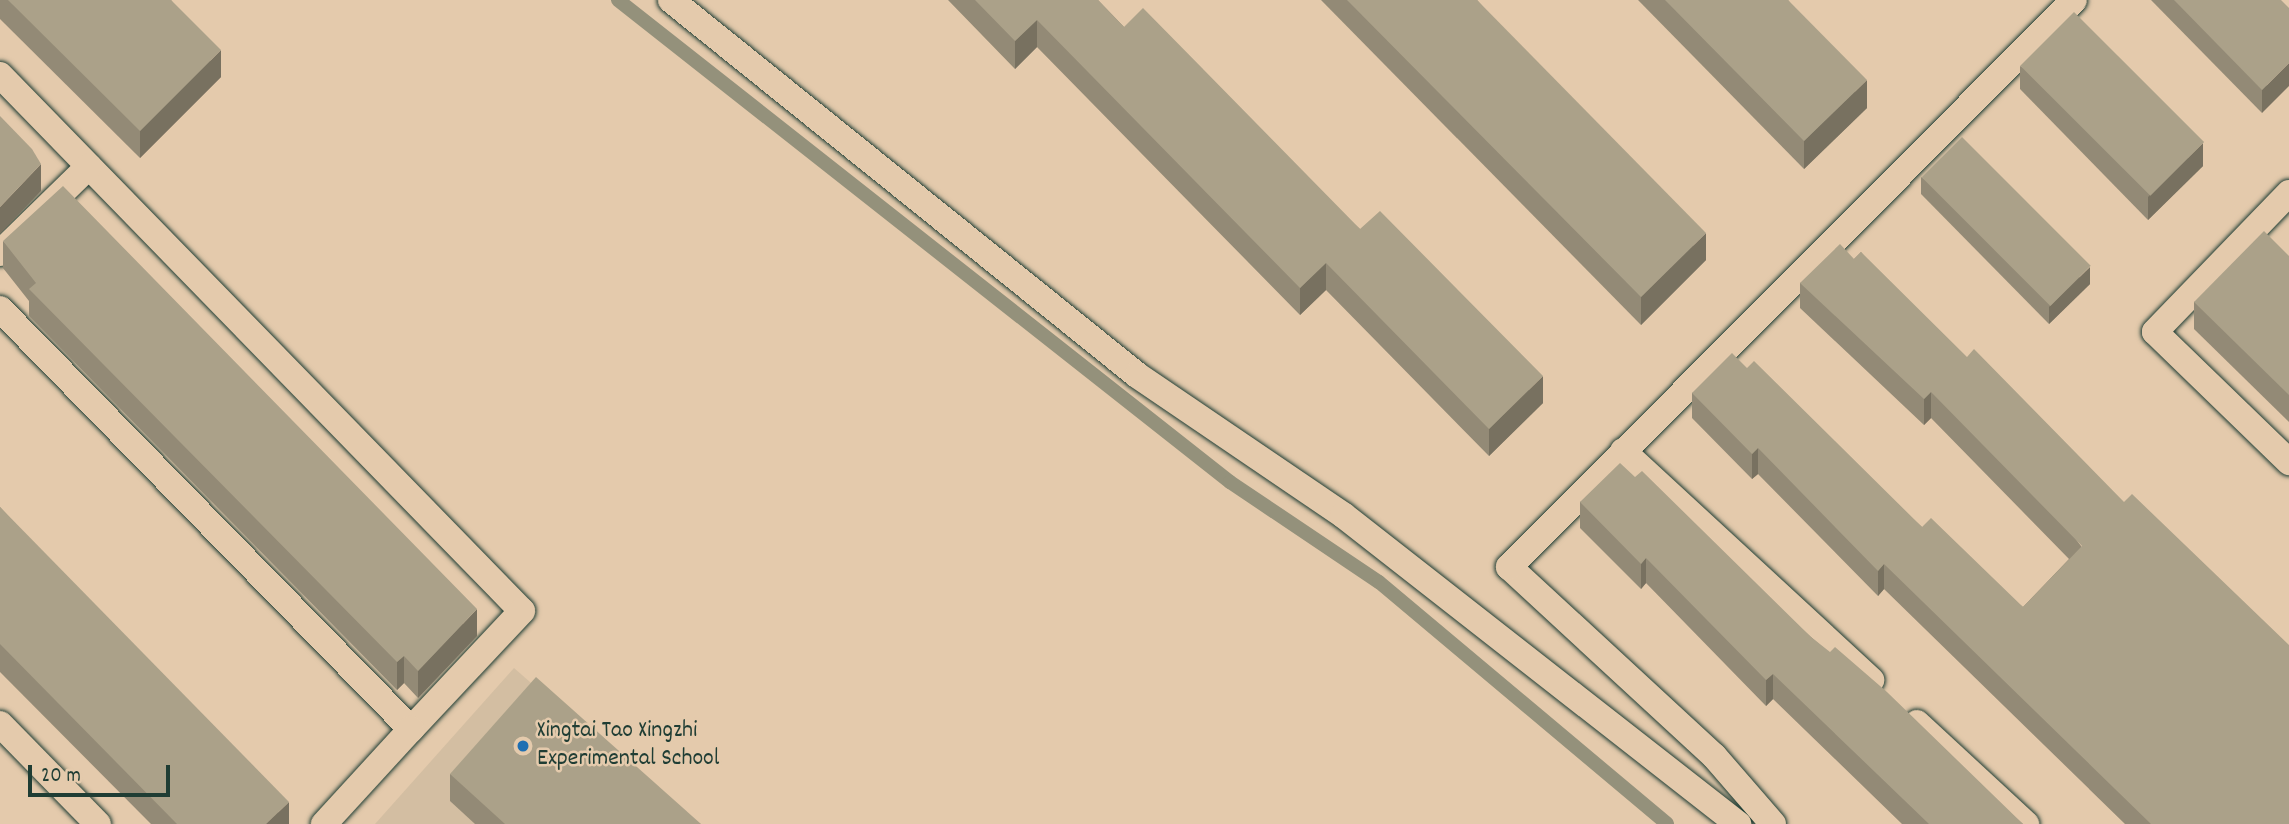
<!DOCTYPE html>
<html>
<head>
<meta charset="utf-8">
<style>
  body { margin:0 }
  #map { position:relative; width:2289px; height:824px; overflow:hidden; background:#e4caac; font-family:Dekko,sans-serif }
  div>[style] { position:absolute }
  .built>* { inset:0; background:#d3bea2 }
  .stream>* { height:14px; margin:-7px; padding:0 7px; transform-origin:7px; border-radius:7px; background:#94917b }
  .roads { filter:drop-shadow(0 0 2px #1f3d34) drop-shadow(0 0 2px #1f3d34) }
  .lane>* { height:26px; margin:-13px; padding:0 13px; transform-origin:13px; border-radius:13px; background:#e4caac }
  .wall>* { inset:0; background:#938a76 }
  .shaded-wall>* { inset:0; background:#787160 }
  .building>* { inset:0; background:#aba189; transform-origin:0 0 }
  .dots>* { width:19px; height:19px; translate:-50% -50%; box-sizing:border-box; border:4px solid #e4caac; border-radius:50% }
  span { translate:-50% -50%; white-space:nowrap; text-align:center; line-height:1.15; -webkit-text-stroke:5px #e4caac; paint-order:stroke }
  .poi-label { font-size:24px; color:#1f3d34 }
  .left { translate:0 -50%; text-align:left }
  .scale { position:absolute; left:28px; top:765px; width:142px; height:32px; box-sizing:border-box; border:4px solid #1f3d34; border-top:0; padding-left:9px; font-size:21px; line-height:24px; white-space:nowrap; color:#1f3d34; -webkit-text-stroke:5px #e4caac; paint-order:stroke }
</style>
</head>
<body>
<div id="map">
  <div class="built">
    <div style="clip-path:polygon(514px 668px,692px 824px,375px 824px)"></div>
  </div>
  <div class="stream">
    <div style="left:618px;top:0;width:779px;rotate:38.22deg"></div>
    <div style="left:1230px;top:482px;width:179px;rotate:33.9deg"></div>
    <div style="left:1379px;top:582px;width:376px;rotate:40deg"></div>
  </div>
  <div class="roads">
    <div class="lane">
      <div style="left:671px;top:0;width:598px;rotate:38.82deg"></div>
      <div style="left:1137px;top:375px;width:249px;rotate:34.2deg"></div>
      <div style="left:1343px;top:515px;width:502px;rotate:38.04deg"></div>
      <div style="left:0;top:75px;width:748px;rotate:45.76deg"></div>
      <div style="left:522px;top:611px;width:162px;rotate:133.2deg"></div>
      <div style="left:2289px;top:193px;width:193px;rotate:134deg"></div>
      <div style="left:2155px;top:332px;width:187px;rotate:44.1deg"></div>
      <div style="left:0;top:253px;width:124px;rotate:-44.3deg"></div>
      <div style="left:0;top:309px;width:588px;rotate:45.62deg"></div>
      <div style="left:411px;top:729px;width:129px;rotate:132.5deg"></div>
      <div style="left:1623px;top:451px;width:338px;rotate:42.7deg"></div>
      <div style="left:1917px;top:723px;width:149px;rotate:42.8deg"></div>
      <div style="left:0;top:724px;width:140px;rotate:45.6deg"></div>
      <div style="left:1773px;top:824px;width:90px;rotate:-130.9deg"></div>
      <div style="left:1714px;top:756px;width:279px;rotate:-137.3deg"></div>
      <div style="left:1509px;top:567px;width:800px;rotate:-45.1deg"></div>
    </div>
  </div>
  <div class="wall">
    <div style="clip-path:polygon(0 0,171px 0,221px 77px,140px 158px,0 19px)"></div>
    <div style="clip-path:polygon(948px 0,1098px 0,1124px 27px,1360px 229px,1543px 403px,1489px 456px,1326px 290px,1300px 315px,1037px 47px,1015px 69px)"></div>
    <div style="clip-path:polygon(1321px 0,1477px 0,1706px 260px,1641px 325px)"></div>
    <div style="clip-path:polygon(1638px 0,1788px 0,1867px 108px,1804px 169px)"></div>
    <div style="clip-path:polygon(2151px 0,2281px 0,2262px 113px)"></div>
    <div style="clip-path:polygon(2020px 66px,2203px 166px,2148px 220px,2020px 89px)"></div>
    <div style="clip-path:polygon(1921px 177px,2090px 284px,2049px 324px,1921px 194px)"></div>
    <div style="clip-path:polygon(3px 241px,477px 636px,418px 698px,404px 683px,397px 690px,29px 316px,29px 301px,3px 268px)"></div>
    <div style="clip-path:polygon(1861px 252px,2289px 824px,2125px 824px,1884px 589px,1878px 596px,1758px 474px,1752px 479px,1692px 418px,1692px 393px,1747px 368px,1922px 527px,2023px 607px,2069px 559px,1931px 418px,1924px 425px,1800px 308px,1800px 283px,1854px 259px)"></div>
    <div style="clip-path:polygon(2289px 256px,2289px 422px,2194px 329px,2194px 302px)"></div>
    <div style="clip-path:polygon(1635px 477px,1811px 637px,2023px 824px,1902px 824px,1773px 699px,1766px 706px,1646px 583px,1641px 589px,1580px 528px,1580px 502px)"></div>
    <div style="clip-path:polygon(0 507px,289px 824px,151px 824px,0 672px)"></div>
    <div style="clip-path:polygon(450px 774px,701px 824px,475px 824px,450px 801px)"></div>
  </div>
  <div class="shaded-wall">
    <div style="clip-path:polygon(1037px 20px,1037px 47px,1015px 69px,1015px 41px)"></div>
    <div style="clip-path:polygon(221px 50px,221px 77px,140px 158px,140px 131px)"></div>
    <div style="clip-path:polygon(2289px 63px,2289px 86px,2262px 113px,2262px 90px)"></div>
    <div style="clip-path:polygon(1867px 80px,1867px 108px,1804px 169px,1804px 141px)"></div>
    <div style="clip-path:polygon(2203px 143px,2203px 166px,2148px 220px,2148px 197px)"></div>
    <div style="clip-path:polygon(41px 164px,41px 191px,0 234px,0 207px)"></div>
    <div style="clip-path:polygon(1706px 233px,1706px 260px,1641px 325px,1641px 297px)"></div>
    <div style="clip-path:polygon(1326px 263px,1326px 290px,1300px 315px,1300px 288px)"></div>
    <div style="clip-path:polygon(2090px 267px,2090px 284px,2049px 324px,2049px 307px)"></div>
    <div style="clip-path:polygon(1543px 376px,1543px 403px,1489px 456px,1489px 429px)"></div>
    <div style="clip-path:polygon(1931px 392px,1931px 418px,1924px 425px,1924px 399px)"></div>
    <div style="clip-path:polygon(1758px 448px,1758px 474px,1752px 479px,1752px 454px)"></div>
    <div style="clip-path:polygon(1646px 558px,1646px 583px,1641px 589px,1641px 564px)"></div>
    <div style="clip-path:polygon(1884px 564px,1884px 589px,1878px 596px,1878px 571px)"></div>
    <div style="clip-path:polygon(477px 609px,477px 636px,418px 698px,418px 671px)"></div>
    <div style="clip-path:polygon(404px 656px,404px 683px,397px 690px,397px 662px)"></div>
    <div style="clip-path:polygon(1773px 674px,1773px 699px,1766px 706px,1766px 680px)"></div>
    <div style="clip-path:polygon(289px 802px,289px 824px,266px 824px)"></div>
  </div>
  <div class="building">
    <div style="clip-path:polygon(8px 0,171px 0,221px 50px,140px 131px)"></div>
    <div style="clip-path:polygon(975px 0,1098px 0,1124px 27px,1143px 8px,1360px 229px,1380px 211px,1543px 376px,1489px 429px,1326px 263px,1300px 288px,1037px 20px,1015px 41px)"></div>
    <div style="clip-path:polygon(1347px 0,1477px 0,1706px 233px,1641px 297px)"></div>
    <div style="clip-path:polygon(1665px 0,1788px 0,1867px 80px,1804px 141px)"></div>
    <div style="clip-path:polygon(2174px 0,2281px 0,2289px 8px,2289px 63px,2262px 90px)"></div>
    <div style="left:2074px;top:12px;width:184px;height:76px;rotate:45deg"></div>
    <div style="clip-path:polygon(0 116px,32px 149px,41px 164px,0 207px)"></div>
    <div style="left:1962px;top:137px;width:182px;height:57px;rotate:45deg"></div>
    <div style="clip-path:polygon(63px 186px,477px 609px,418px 671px,404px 656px,397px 662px,29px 289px,36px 283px,3px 241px)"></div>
    <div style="clip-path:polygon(2264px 231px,2289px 256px,2289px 395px,2194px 302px)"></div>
    <div style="clip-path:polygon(1840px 244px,1854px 259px,1861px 252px,1967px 357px,1974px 349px,2124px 502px,2132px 494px,2289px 645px,2289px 824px,2151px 824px,1884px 564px,1878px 571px,1758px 448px,1752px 454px,1692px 393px,1732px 353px,1747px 368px,1754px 361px,1922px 527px,1931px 518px,2023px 607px,2082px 546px,1931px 392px,1924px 399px,1800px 283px)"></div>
    <div style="clip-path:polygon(1620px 463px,1635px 477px,1642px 471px,1811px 637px,1830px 652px,1835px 647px,1887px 692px,2023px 824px,1929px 824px,1773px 674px,1766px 680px,1646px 558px,1641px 564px,1580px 502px)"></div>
    <div style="clip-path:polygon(0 507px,289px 802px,266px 824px,177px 824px,0 644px)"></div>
    <div style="clip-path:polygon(536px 677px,701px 824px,505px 824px,450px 774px)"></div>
  </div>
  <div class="dots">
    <div style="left:523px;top:746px;background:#1f6fb2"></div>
  </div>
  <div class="poi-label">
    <span class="left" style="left:537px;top:746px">Xingtai Tao Xingzhi<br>Experimental School</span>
  </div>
  <div class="scale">20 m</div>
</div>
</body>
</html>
